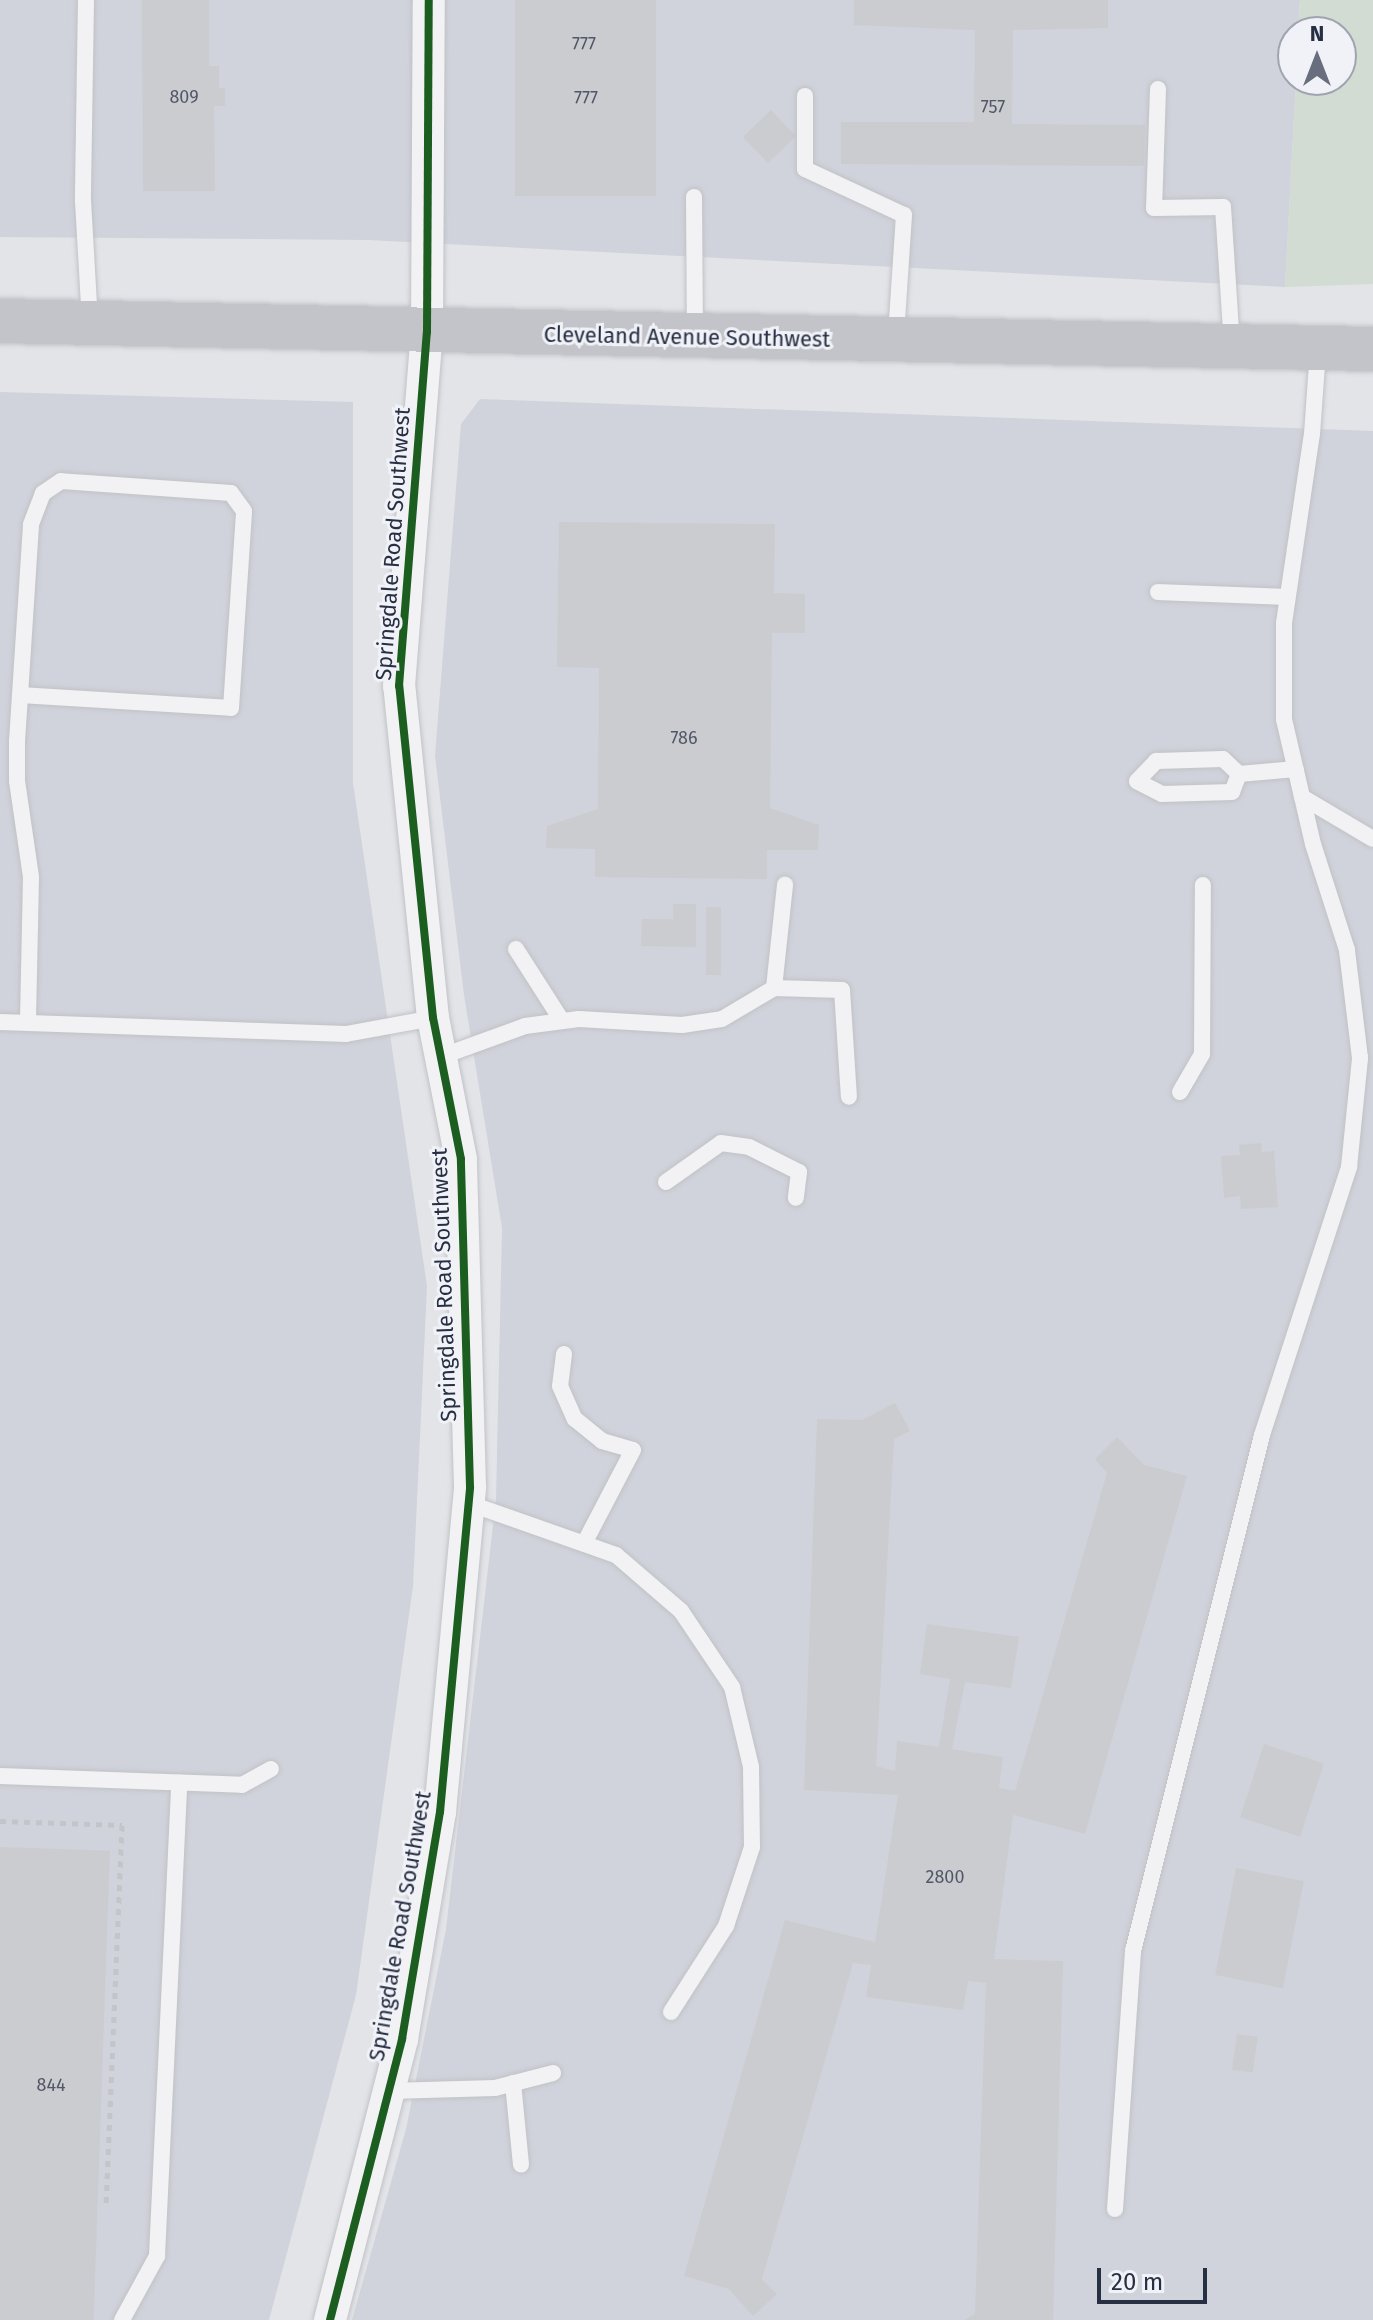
<!DOCTYPE html>
<html>
<head>
<meta charset="utf-8">
<style>
  body { margin:0 }
  #map { position:relative; width:1373px; height:2320px; overflow:hidden; background:#e2e4e8; font-family:"Fira Sans",sans-serif }
  div>[style] { position:absolute }
  .built>* { inset:0; background:#d0d3db }
  .green>* { inset:0; background:#d2dcd3 }
  .building>* { inset:0; background:#cbccd0; transform-origin:0 0 }
  .path>* { height:5px; margin-top:-2.5px; transform-origin:0; background:repeating-linear-gradient(90deg,#c3c5c9 0 6px,transparent 0 12px) }
  .roads { filter:drop-shadow(0 0 2px #c0c2c6) drop-shadow(0 0 2px #c0c2c6) }
  .service>* { height:16px; margin:-8px; padding:0 8px; transform-origin:8px; border-radius:8px; background:#f2f2f4 }
  .minor>* { height:32px; margin:-16px; padding:0 16px; transform-origin:16px; border-radius:16px; background:#f2f2f4 }
  .secondary>* { height:44px; margin:-22px; padding:0 22px; transform-origin:22px; border-radius:22px; background:#c3c4ca }
  .cycleway>* { height:8px; margin:-4px; padding:0 4px; transform-origin:4px; border-radius:4px; background:#1b5e20 }
  span { translate:-50% -50%; white-space:nowrap; text-align:center; line-height:1.15; -webkit-text-stroke:6px #f0f2f7; paint-order:stroke }
  .number-label { font-size:18px; color:#515767 }
  .number-label span { -webkit-text-stroke-width:0 }
  .street-label { font-size:22px; color:#272f43 }
  .north { position:absolute; left:1277px; top:16px; width:80px; height:80px; box-sizing:border-box; background:#f0f2f7; border:2px solid #a0a4af; border-radius:50%; rotate:0deg; font-size:22px; font-weight:700; line-height:32px; text-align:center; color:#272f43 }
  .north::after { content:''; display:block; margin:auto; width:28px; height:36px; background:#686e7d; clip-path:polygon(50% 0,100% 100%,50% 72%,0 100%) }
  .scale { position:absolute; left:1097px; top:2268px; width:110px; height:36px; box-sizing:border-box; border:4px solid #272f43; border-top:0; padding-left:10px; font-size:24px; line-height:28px; white-space:nowrap; color:#272f43; -webkit-text-stroke:6px #f0f2f7; paint-order:stroke }
</style>
</head>
<body>
<div id="map">
  <div class="built">
    <div style="clip-path:polygon(0 0,1300px 0,1298px 32px,1293px 32px,1296px 80px,1285px 287px,368px 240px,0 237px)"></div>
    <div style="clip-path:polygon(0 392px,353px 402px,353px 783px,427px 1286px,413px 1586px,356px 1995px,269px 2320px,0 2320px)"></div>
    <div style="clip-path:polygon(480px 399px,1373px 431px,1373px 2320px,352px 2320px,406px 2129px,446px 1929px,496px 1500px,502px 1228px,464px 995px,435px 756px,461px 424px)"></div>
  </div>
  <div class="green">
    <div style="clip-path:polygon(1300px 0,1373px 0,1373px 284px,1285px 287px,1296px 80px,1341px 80px,1341px 32px,1298px 32px)"></div>
  </div>
  <div class="building">
    <div style="clip-path:polygon(142px 0,209px 0,209px 66px,219px 66px,219px 88px,225px 88px,225px 106px,214px 106px,215px 191px,143px 191px)"></div>
    <div style="left:515px;top:0;width:141px;height:196px"></div>
    <div style="clip-path:polygon(854px 0,1108px 0,1108px 28px,1013px 30px,1012px 124px,1145px 125px,1144px 166px,841px 164px,841px 122px,974px 122px,975px 30px,854px 25px)"></div>
    <div style="left:771px;top:110px;width:36px;height:39px;rotate:46deg"></div>
    <div style="clip-path:polygon(559px 522px,775px 524px,774px 593px,805px 594px,805px 633px,772px 633px,770px 808px,819px 825px,818px 850px,767px 850px,767px 879px,595px 877px,595px 849px,546px 848px,547px 826px,598px 809px,599px 668px,557px 667px)"></div>
    <div style="clip-path:polygon(673px 904px,696px 904px,696px 947px,641px 946px,642px 919px,673px 919px)"></div>
    <div style="left:706px;top:907px;width:15px;height:68px"></div>
    <div style="clip-path:polygon(1261px 1143px,1262px 1152px,1274px 1151px,1278px 1207px,1241px 1209px,1240px 1196px,1224px 1198px,1221px 1156px,1240px 1155px,1239px 1145px)"></div>
    <div style="clip-path:polygon(895px 1403px,910px 1431px,894px 1439px,876px 1766px,895px 1771px,897px 1741px,939px 1747px,950px 1679px,920px 1674px,927px 1624px,1019px 1637px,1011px 1688px,965px 1682px,952px 1749px,1003px 1757px,999px 1788px,1015px 1791px,1107px 1473px,1095px 1459px,1117px 1437px,1144px 1465px,1187px 1476px,1085px 1834px,1013px 1815px,994px 1959px,1063px 1961px,1053px 2320px,964px 2320px,975px 2314px,986px 1983px,968px 1981px,963px 2010px,866px 1997px,871px 1965px,853px 1963px,762px 2279px,777px 2294px,753px 2316px,729px 2289px,684px 2276px,785px 1920px,875px 1942px,898px 1795px,804px 1790px,817px 1419px,862px 1420px)"></div>
    <div style="left:1264px;top:1744px;width:63px;height:77px;rotate:18deg"></div>
    <div style="left:0;top:1847px;width:110px;height:473px;rotate:2deg"></div>
    <div style="left:1236px;top:1868px;width:69px;height:109px;rotate:11deg"></div>
    <div style="left:1237px;top:2034px;width:21px;height:36px;rotate:8deg"></div>
  </div>
  <div class="path">
    <div style="left:0;top:1821px;width:122px;rotate:1.9deg"></div>
    <div style="left:122px;top:1825px;width:380px;rotate:92.4deg"></div>
  </div>
  <div class="roads">
    <div class="service">
      <div style="left:86px;top:0;width:201px;rotate:90.9deg"></div>
      <div style="left:83px;top:201px;width:121px;rotate:86.7deg"></div>
      <div style="left:1158px;top:89px;width:119px;rotate:91.9deg"></div>
      <div style="left:1154px;top:208px;width:69px;rotate:-0.8deg"></div>
      <div style="left:1223px;top:207px;width:138px;rotate:86.3deg"></div>
      <div style="left:805px;top:96px;width:73px;rotate:90deg"></div>
      <div style="left:805px;top:169px;width:109px;rotate:24.9deg"></div>
      <div style="left:904px;top:215px;width:121px;rotate:93.8deg"></div>
      <div style="left:694px;top:197px;width:138px;rotate:89.6deg"></div>
      <div style="left:1158px;top:592px;width:129px;rotate:2.2deg"></div>
      <div style="left:20px;top:695px;width:211px;rotate:3.5deg"></div>
      <div style="left:231px;top:708px;width:197px;rotate:-86.2deg"></div>
      <div style="left:244px;top:511px;width:22px;rotate:-126deg"></div>
      <div style="left:231px;top:493px;width:170px;rotate:-176deg"></div>
      <div style="left:61px;top:481px;width:22px;rotate:146deg"></div>
      <div style="left:43px;top:493px;width:34px;rotate:111deg"></div>
      <div style="left:31px;top:525px;width:216px;rotate:93.7deg"></div>
      <div style="left:17px;top:741px;width:40px;rotate:90deg"></div>
      <div style="left:17px;top:781px;width:97px;rotate:81.7deg"></div>
      <div style="left:31px;top:877px;width:146px;rotate:91.2deg"></div>
      <div style="left:1239px;top:774px;width:19px;rotate:111deg"></div>
      <div style="left:1232px;top:792px;width:70px;rotate:178.4deg"></div>
      <div style="left:1162px;top:794px;width:28px;rotate:-153deg"></div>
      <div style="left:1137px;top:781px;width:28px;rotate:-46deg"></div>
      <div style="left:1156px;top:761px;width:67px;rotate:-1.7deg"></div>
      <div style="left:1223px;top:759px;width:22px;rotate:43deg"></div>
      <div style="left:1239px;top:774px;width:57px;rotate:-5deg"></div>
      <div style="left:1302px;top:797px;width:82px;rotate:30.6deg"></div>
      <div style="left:516px;top:949px;width:85px;rotate:57.4deg"></div>
      <div style="left:774px;top:988px;width:104px;rotate:-83.9deg"></div>
      <div style="left:0;top:1022px;width:346px;rotate:2deg"></div>
      <div style="left:346px;top:1034px;width:88px;rotate:-10.4deg"></div>
      <div style="left:440px;top:1057px;width:90px;rotate:-20deg"></div>
      <div style="left:525px;top:1026px;width:54px;rotate:-7.4deg"></div>
      <div style="left:579px;top:1019px;width:103px;rotate:3.3deg"></div>
      <div style="left:682px;top:1025px;width:40px;rotate:-8.5deg"></div>
      <div style="left:722px;top:1019px;width:61px;rotate:-30.8deg"></div>
      <div style="left:774px;top:988px;width:68px;rotate:1.7deg"></div>
      <div style="left:842px;top:990px;width:107px;rotate:86.3deg"></div>
      <div style="left:1180px;top:1092px;width:44px;rotate:-59.9deg"></div>
      <div style="left:1202px;top:1054px;width:169px;rotate:-89.7deg"></div>
      <div style="left:666px;top:1182px;width:67px;rotate:-35.3deg"></div>
      <div style="left:721px;top:1143px;width:28px;rotate:8deg"></div>
      <div style="left:749px;top:1147px;width:56px;rotate:26.6deg"></div>
      <div style="left:799px;top:1172px;width:26px;rotate:97deg"></div>
      <div style="left:564px;top:1354px;width:32px;rotate:97deg"></div>
      <div style="left:560px;top:1386px;width:36px;rotate:66deg"></div>
      <div style="left:575px;top:1419px;width:35px;rotate:39deg"></div>
      <div style="left:602px;top:1441px;width:32px;rotate:16deg"></div>
      <div style="left:633px;top:1450px;width:104px;rotate:117.6deg"></div>
      <div style="left:468px;top:1503px;width:157px;rotate:19.4deg"></div>
      <div style="left:616px;top:1555px;width:86px;rotate:40.7deg"></div>
      <div style="left:681px;top:1611px;width:92px;rotate:56.1deg"></div>
      <div style="left:732px;top:1687px;width:82px;rotate:76.6deg"></div>
      <div style="left:751px;top:1767px;width:80px;rotate:89.3deg"></div>
      <div style="left:752px;top:1847px;width:83px;rotate:108.2deg"></div>
      <div style="left:726px;top:1926px;width:102px;rotate:122.6deg"></div>
      <div style="left:0;top:1776px;width:242px;rotate:2.1deg"></div>
      <div style="left:242px;top:1785px;width:33px;rotate:-29deg"></div>
      <div style="left:513px;top:2083px;width:82px;rotate:84.4deg"></div>
      <div style="left:389px;top:2091px;width:106px;rotate:-1.6deg"></div>
      <div style="left:495px;top:2088px;width:60px;rotate:-14.5deg"></div>
      <div style="left:1115px;top:2209px;width:259px;rotate:-86deg"></div>
      <div style="left:1133px;top:1951px;width:532px;rotate:-75.96deg"></div>
      <div style="left:1262px;top:1435px;width:282px;rotate:-72deg"></div>
      <div style="left:1349px;top:1167px;width:110px;rotate:-84.2deg"></div>
      <div style="left:1360px;top:1058px;width:109px;rotate:-96.9deg"></div>
      <div style="left:1347px;top:950px;width:111px;rotate:-107.8deg"></div>
      <div style="left:1313px;top:844px;width:128px;rotate:-103.1deg"></div>
      <div style="left:1284px;top:719px;width:96px;rotate:-90deg"></div>
      <div style="left:1284px;top:623px;width:191px;rotate:-81.6deg"></div>
      <div style="left:1312px;top:434px;width:83px;rotate:-85.9deg"></div>
      <div style="left:122px;top:2320px;width:73px;rotate:-61.3deg"></div>
      <div style="left:157px;top:2256px;width:474px;rotate:-87.3deg"></div>
    </div>
    <div class="minor">
      <div style="left:330px;top:2320px;width:290px;rotate:-75.6deg"></div>
      <div style="left:402px;top:2039px;width:230px;rotate:-80.5deg"></div>
      <div style="left:440px;top:1812px;width:326px;rotate:-84.7deg"></div>
      <div style="left:470px;top:1487px;width:328px;rotate:-91.6deg"></div>
      <div style="left:461px;top:1159px;width:144px;rotate:-101.2deg"></div>
      <div style="left:433px;top:1018px;width:334px;rotate:-95.8deg"></div>
      <div style="left:399px;top:686px;width:355px;rotate:-85.5deg"></div>
      <div style="left:427px;top:332px;width:332px;rotate:-89.7deg"></div>
    </div>
    <div class="secondary">
      <div style="left:0;top:321px;width:1373px;rotate:1.17deg"></div>
    </div>
  </div>
  <div class="cycleway">
    <div style="left:330px;top:2320px;width:290px;rotate:-75.6deg"></div>
    <div style="left:402px;top:2039px;width:230px;rotate:-80.5deg"></div>
    <div style="left:440px;top:1812px;width:326px;rotate:-84.7deg"></div>
    <div style="left:470px;top:1487px;width:328px;rotate:-91.6deg"></div>
    <div style="left:461px;top:1159px;width:144px;rotate:-101.2deg"></div>
    <div style="left:433px;top:1018px;width:334px;rotate:-95.8deg"></div>
    <div style="left:399px;top:686px;width:355px;rotate:-85.5deg"></div>
    <div style="left:427px;top:332px;width:332px;rotate:-89.7deg"></div>
  </div>
  <div class="number-label">
    <span style="left:584px;top:44px">777</span>
    <span style="left:184px;top:97px">809</span>
    <span style="left:586px;top:98px">777</span>
    <span style="left:993px;top:107px">757</span>
    <span style="left:684px;top:738px">786</span>
    <span style="left:945px;top:1877px">2800</span>
    <span style="left:51px;top:2085px">844</span>
  </div>
  <div class="street-label">
    <span style="left:687px;top:337px;rotate:1deg">Cleveland Avenue Southwest</span>
    <span style="left:393px;top:544px;rotate:-86deg">Springdale Road Southwest</span>
    <span style="left:444px;top:1285px;rotate:-92deg">Springdale Road Southwest</span>
    <span style="left:400px;top:1926px;rotate:-80deg">Springdale Road Southwest</span>
  </div>
  <div class="north">N</div>
  <div class="scale">20 m</div>
</div>
</body>
</html>
